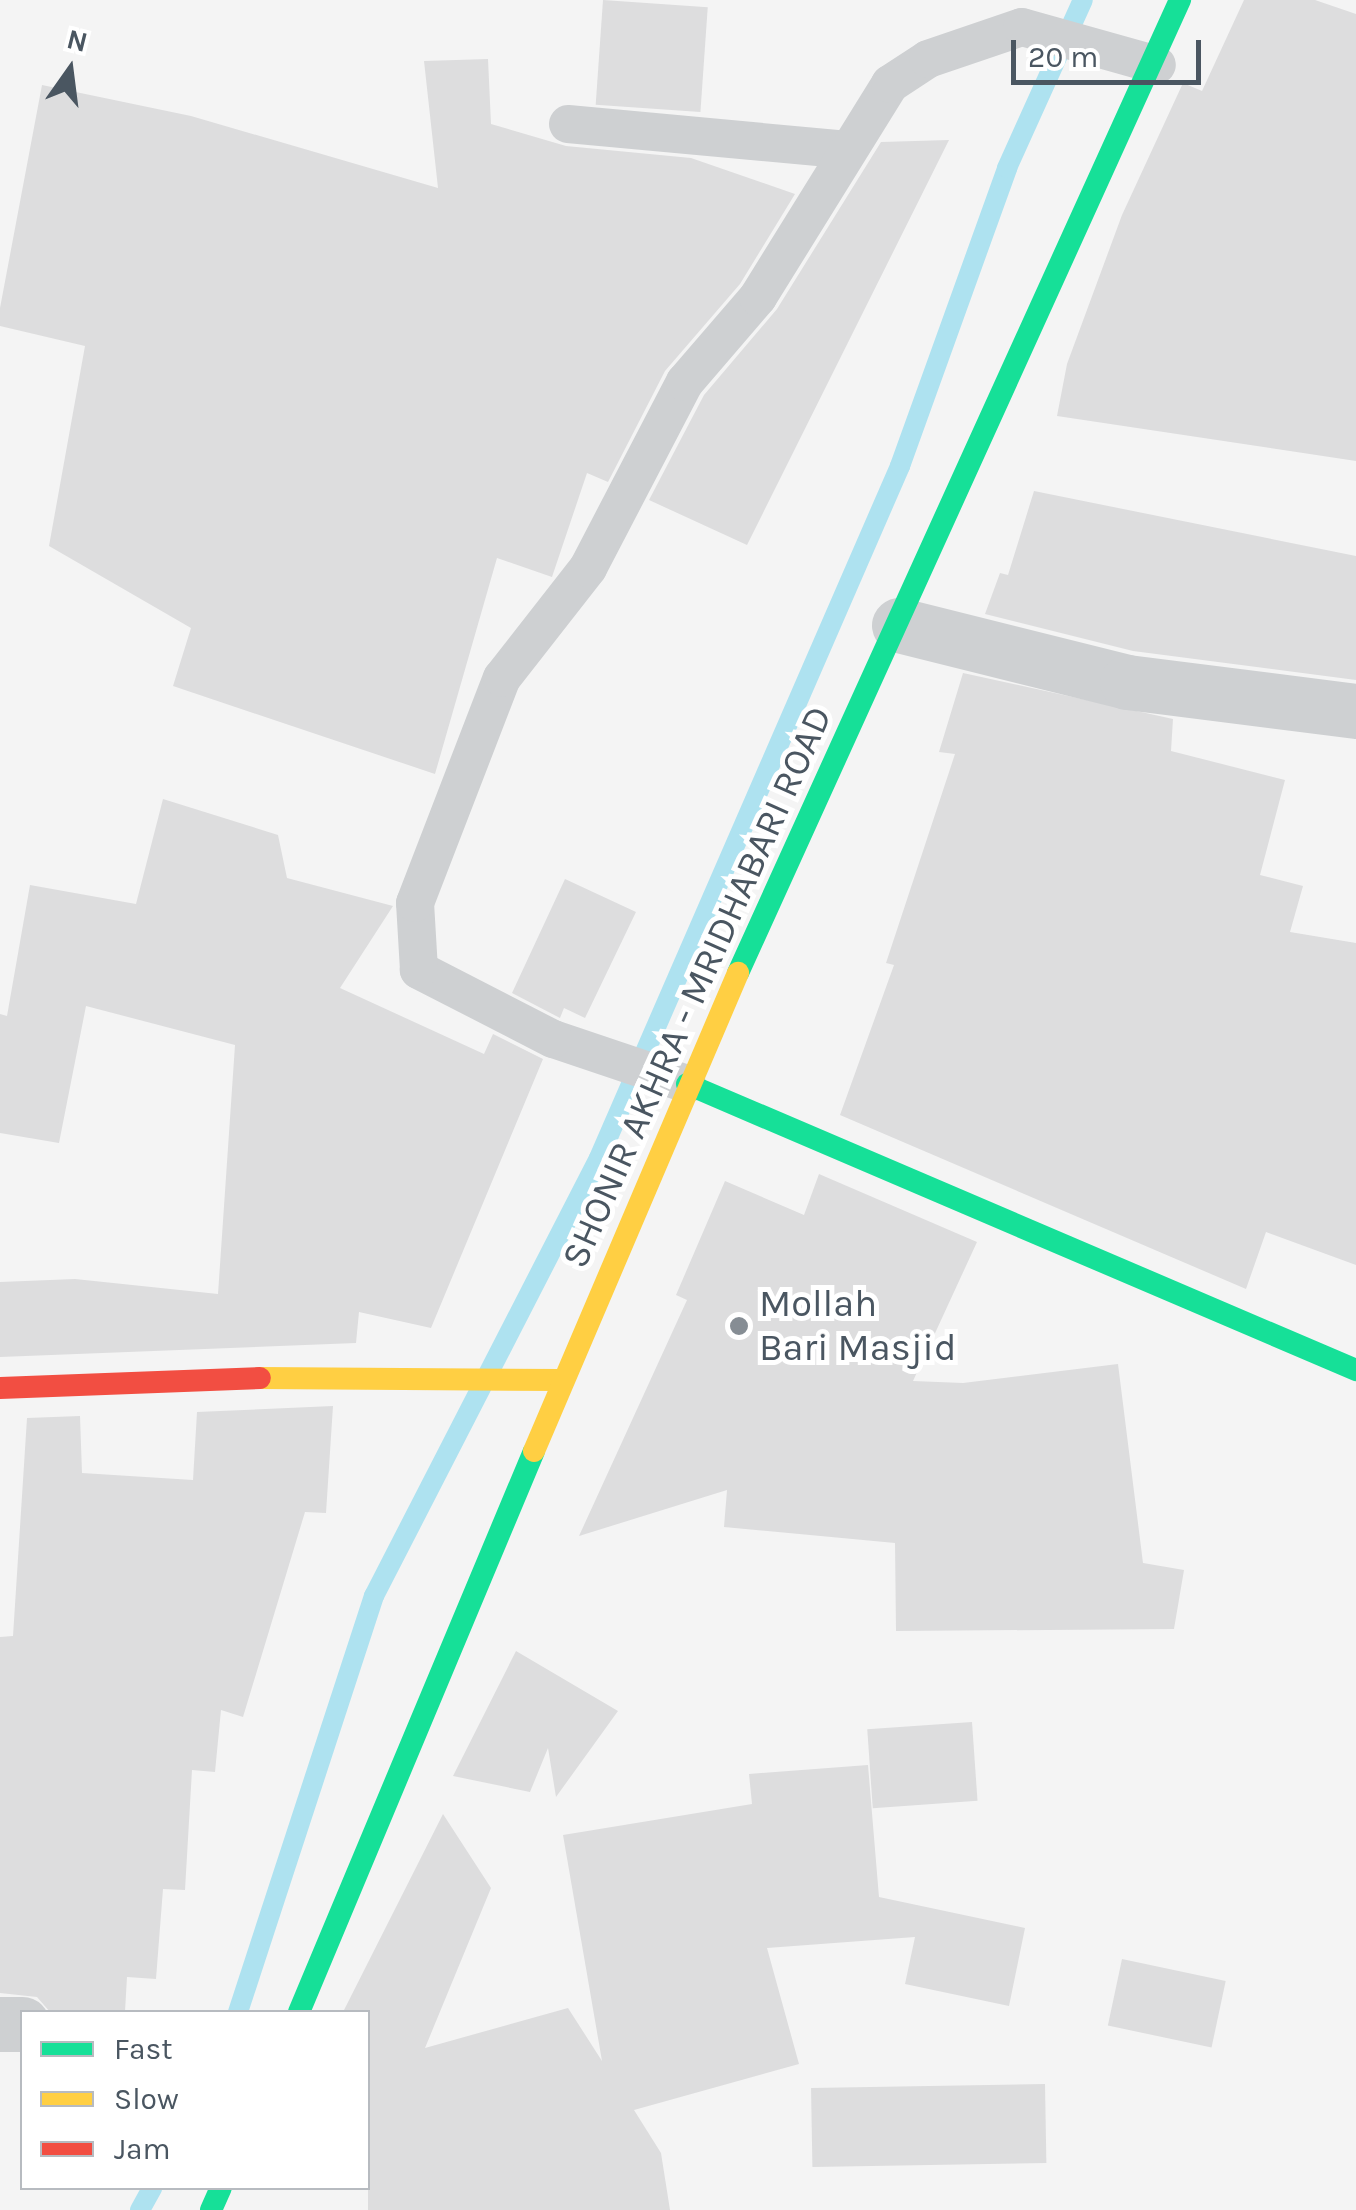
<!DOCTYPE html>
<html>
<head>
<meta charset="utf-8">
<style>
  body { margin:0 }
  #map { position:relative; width:1356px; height:2210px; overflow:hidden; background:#f4f4f4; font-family:Karla,sans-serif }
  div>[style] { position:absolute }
  .stream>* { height:20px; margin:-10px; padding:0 10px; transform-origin:10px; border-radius:10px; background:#aee2f0 }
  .building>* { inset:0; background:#ddddde; transform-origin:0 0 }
  .lane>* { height:38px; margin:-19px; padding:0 19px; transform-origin:19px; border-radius:19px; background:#ced0d2 }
  .street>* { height:55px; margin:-27.5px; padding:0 27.5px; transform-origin:27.5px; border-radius:27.5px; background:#ced0d2 }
  .fast>* { height:22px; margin:-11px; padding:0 11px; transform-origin:11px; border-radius:11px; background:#16e098 }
  .slow>* { height:22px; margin:-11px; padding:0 11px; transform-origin:11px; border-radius:11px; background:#ffcf43 }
  .jam>* { height:22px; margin:-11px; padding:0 11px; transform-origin:11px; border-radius:11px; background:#f24e42 }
  .dots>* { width:28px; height:28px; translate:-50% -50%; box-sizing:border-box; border:5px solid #fff; border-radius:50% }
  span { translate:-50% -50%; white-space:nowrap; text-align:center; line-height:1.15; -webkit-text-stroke:10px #fff; paint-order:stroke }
  .street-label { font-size:38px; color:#4a5661 }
  .poi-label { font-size:38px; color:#4a5661 }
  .left { translate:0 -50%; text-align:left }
  .legend { position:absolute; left:20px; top:2010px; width:350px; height:180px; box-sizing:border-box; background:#fff; border:2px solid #b7bbc0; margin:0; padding:12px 18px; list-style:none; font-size:30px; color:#4a5661 }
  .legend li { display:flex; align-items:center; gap:20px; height:50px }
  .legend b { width:50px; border:2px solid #b7bbc0 }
  .north { position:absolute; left:20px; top:20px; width:100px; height:100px; -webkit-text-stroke:8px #fff; paint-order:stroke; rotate:14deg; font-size:28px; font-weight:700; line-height:40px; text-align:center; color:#4a5661 }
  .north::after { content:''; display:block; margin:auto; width:35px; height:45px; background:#4a5661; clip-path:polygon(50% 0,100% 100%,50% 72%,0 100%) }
  .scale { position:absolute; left:1011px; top:40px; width:190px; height:45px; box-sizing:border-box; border:5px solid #4a5661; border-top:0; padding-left:12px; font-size:30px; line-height:35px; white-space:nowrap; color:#4a5661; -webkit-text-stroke:8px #fff; paint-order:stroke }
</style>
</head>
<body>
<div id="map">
  <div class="stream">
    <div style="left:238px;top:2012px;width:438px;rotate:-71.9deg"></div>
    <div style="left:374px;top:1596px;width:492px;rotate:-62.8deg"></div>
    <div style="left:599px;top:1158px;width:755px;rotate:-66.49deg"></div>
    <div style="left:900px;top:466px;width:317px;rotate:-70.2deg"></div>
    <div style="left:1007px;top:168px;width:184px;rotate:-65.7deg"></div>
    <div style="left:140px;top:2210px;width:25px;rotate:-61deg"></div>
  </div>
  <div class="building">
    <div style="left:603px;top:0;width:105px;height:105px;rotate:4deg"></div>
    <div style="clip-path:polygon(1244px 0,1315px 0,1356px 14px,1356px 461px,1057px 416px,1067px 364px,1122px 215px,1183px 83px,1202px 91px)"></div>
    <div style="clip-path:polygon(488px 59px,491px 124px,566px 146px,691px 158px,795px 194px,740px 284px,665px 371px,608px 482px,587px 473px,552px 577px,497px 558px,435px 774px,173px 686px,191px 628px,49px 546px,85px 346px,0 326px,0 308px,42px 85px,191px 116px,438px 188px,424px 61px)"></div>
    <div style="clip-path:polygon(949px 140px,747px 545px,649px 500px,704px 395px,777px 309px,881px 142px)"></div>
    <div style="clip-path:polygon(1034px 491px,1356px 556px,1356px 680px,1133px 651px,985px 614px,1000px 573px,1008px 575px)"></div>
    <div style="clip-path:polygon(963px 673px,1173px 719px,1171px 751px,1285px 780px,1260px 875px,1303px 886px,1290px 932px,1356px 943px,1356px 1265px,1266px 1232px,1246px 1289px,840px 1115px,894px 965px,886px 963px,955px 754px,939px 752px)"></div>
    <div style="clip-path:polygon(163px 799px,278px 835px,287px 878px,393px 906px,340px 988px,484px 1054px,493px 1034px,543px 1059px,431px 1328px,359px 1312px,356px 1343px,0 1357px,0 1282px,75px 1279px,218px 1294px,235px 1045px,86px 1006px,59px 1143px,0 1133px,0 1014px,7px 1016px,30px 885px,136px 904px)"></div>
    <div style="clip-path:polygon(565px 879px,636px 912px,585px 1018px,564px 1008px,560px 1018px,512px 993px)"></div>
    <div style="clip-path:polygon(819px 1174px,977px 1242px,913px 1381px,963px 1383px,1118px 1364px,1143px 1563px,1184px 1570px,1174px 1629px,896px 1631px,895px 1543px,724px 1527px,727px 1490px,579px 1536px,687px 1300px,676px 1295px,725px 1181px,804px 1215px)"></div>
    <div style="clip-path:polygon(333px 1406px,326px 1513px,305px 1512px,243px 1717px,221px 1710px,215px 1772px,192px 1770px,185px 1890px,163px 1889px,156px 1979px,127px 1977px,125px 2012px,50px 2012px,37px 1997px,0 1993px,0 1637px,13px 1636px,27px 1418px,80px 1416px,82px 1473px,193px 1480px,197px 1412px)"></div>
    <div style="clip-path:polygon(516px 1651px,618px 1711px,556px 1797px,548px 1748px,530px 1792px,453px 1776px)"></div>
    <div style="left:972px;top:1722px;width:79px;height:105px;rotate:86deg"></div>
    <div style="clip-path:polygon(868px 1765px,879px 1897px,1025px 1928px,1009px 2006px,905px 1984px,915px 1937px,767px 1948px,799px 2064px,634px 2110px,661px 2153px,670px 2210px,368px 2210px,368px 2012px,343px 2012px,443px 1814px,491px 1888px,425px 2048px,568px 2008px,602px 2061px,563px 1835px,752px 1804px,749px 1774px)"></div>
    <div style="left:1122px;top:1959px;width:106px;height:68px;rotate:12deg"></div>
    <div style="left:1045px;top:2084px;width:79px;height:234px;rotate:89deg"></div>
  </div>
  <div class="lane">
    <div style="left:568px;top:124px;width:281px;rotate:5.3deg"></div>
    <div style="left:687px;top:1084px;width:141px;rotate:-161.4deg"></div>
    <div style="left:553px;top:1039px;width:151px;rotate:-152.8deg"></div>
    <div style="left:419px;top:970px;width:67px;rotate:-93.4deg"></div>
    <div style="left:415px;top:903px;width:241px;rotate:-68.9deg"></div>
    <div style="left:502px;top:678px;width:140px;rotate:-52deg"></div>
    <div style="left:588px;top:568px;width:210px;rotate:-62.5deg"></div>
    <div style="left:685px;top:382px;width:112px;rotate:-49.3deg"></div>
    <div style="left:758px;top:297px;width:251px;rotate:-58.2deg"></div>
    <div style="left:890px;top:84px;width:45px;rotate:-33.3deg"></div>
    <div style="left:928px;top:59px;width:99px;rotate:-18.8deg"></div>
    <div style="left:1022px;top:27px;width:140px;rotate:15.7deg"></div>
  </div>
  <div class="street">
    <div style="left:899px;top:625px;width:235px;rotate:14deg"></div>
    <div style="left:1127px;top:682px;width:231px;rotate:7.2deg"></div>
    <div style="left:0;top:2024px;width:22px"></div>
  </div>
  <div class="fast">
    <div style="left:738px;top:973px;width:1069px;rotate:-65.57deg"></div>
    <div style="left:687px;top:1084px;width:728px;rotate:23.15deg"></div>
    <div style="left:299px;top:2012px;width:608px;rotate:-67.27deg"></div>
    <div style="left:211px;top:2210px;width:24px;rotate:-66deg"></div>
  </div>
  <div class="slow">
    <div style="left:260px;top:1378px;width:300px;rotate:0.4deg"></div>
    <div style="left:534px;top:1451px;width:520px;rotate:-66.89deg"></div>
  </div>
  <div class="jam">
    <div style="left:0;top:1388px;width:260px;rotate:-2.2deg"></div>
  </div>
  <div class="dots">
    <div style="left:739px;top:1326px;background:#868d94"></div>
  </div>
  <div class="street-label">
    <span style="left:697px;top:987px;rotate:-66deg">SHONIR AKHRA - MRIDHABARI ROAD</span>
  </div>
  <div class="poi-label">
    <span class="left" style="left:759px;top:1326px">Mollah<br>Bari Masjid</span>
  </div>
  <ul class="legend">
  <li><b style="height:12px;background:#16e098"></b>Fast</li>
  <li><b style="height:12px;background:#ffcf43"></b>Slow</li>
  <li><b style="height:12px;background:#f24e42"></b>Jam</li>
  </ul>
  <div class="north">N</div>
  <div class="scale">20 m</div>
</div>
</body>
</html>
